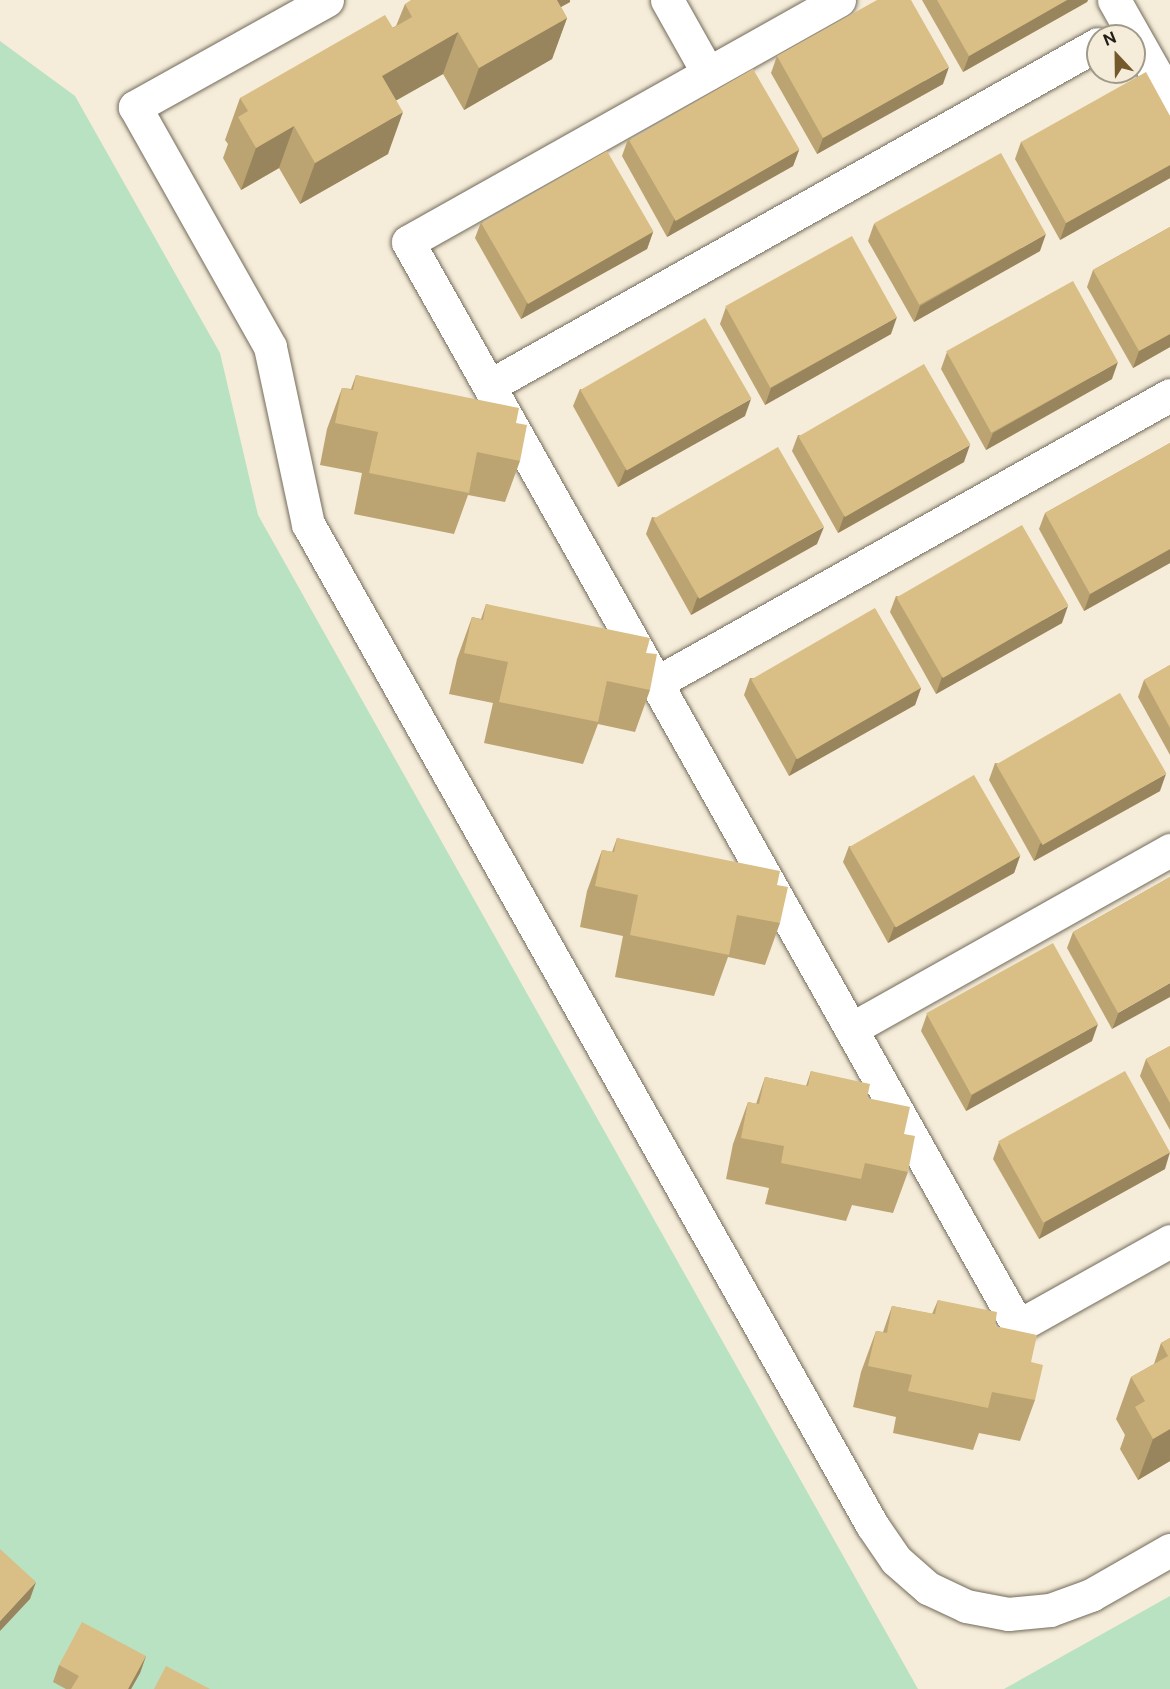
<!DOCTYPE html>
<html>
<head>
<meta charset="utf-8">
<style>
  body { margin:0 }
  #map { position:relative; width:1170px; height:1689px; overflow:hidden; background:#f5ecd9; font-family:"Public Sans",sans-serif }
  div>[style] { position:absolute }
  .green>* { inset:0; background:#b9e2c2 }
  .roads { filter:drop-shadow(0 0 2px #736b5b) drop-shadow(0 0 2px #736b5b) }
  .minor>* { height:33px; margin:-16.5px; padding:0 16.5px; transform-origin:16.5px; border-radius:16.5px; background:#fff }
  .wall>* { inset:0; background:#bba372 }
  .shaded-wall>* { inset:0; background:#98855d }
  .building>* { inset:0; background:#d9be85; transform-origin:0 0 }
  span { translate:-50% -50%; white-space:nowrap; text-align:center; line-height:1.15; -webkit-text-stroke:4.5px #f5ecd9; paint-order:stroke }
  .north { position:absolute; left:1086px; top:24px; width:60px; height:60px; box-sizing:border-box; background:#f5ecd9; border:2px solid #a09a8b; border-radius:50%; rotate:338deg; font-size:16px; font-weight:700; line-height:24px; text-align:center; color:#211e17 }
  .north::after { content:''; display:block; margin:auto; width:21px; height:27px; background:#73592b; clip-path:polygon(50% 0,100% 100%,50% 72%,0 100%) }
</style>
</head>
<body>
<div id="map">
  <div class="green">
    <div style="clip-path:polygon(0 41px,75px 96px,220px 353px,258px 515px,918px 1689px,0 1689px)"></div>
    <div style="clip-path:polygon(1170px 1596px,1170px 1689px,1004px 1689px)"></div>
  </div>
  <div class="roads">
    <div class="minor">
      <div style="left:327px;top:0;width:220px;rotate:150.9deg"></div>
      <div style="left:135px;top:107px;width:275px;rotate:60.6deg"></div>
      <div style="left:270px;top:347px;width:181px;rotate:77.9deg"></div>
      <div style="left:308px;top:524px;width:1149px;rotate:60.6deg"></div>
      <div style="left:872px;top:1525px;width:42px;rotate:55.6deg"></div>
      <div style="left:896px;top:1560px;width:43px;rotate:41.2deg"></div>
      <div style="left:928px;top:1588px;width:42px;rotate:25.3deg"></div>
      <div style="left:966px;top:1606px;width:43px;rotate:10.8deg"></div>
      <div style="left:1008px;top:1614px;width:42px;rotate:-5.4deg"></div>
      <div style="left:1050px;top:1610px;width:44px;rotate:-20.1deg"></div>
      <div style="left:1091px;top:1595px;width:91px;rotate:-29.7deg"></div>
      <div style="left:667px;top:0;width:84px;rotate:60.7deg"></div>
      <div style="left:839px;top:0;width:494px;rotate:150.7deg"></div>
      <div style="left:408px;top:242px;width:1244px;rotate:60.63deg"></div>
      <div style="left:1018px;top:1326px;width:174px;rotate:-29.2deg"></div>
      <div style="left:1114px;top:0;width:114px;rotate:60.5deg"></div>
      <div style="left:489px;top:386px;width:698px;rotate:-29.32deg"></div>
      <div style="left:656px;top:683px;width:589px;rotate:-29.26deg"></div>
      <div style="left:851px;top:1029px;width:366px;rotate:-29.3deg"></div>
    </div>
  </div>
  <div class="wall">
    <div style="clip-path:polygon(922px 0,1088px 0,1087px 2px,963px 72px)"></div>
    <div style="clip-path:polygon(570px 2px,561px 7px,567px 18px,552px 59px,464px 110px,443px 74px,396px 100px,388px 154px,300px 204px,279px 168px,241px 190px,223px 158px,228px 144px,225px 140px,240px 98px,396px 26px,405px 4px)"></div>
    <div style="clip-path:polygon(777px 56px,943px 84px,817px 154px,771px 73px)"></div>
    <div style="clip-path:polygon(1170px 116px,1170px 178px,1060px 240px,1015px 159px,1021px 142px)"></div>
    <div style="clip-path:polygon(628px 139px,799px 150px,793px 166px,667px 237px,622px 156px)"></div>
    <div style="clip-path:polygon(481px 222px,653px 232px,647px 249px,521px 319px,475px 238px)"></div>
    <div style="clip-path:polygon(874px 224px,1040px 251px,914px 322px,868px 241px)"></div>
    <div style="clip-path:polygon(1170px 227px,1170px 347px,1133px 368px,1087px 287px,1093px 270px)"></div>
    <div style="clip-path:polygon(726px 307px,891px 334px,765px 405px,720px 324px)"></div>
    <div style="clip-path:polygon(947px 352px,1112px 379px,986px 450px,941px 369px)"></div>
    <div style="clip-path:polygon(356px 375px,516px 423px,520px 461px,505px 502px,468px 495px,454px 534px,354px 514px,362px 473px,320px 465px,327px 429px,342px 388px,351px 389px)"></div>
    <div style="clip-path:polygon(580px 389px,745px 416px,618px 487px,573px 406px)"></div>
    <div style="clip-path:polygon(798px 435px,964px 462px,838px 533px,792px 451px)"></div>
    <div style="clip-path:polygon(1170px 443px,1170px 563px,1084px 611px,1039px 529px,1045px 513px)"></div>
    <div style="clip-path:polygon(652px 517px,817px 544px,691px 615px,646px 534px)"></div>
    <div style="clip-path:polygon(896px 596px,1062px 623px,936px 694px,890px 612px)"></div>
    <div style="clip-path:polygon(486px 604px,646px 653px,650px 690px,635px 732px,598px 724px,583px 764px,484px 743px,493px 703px,449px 694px,457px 659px,472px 617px,481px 619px)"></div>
    <div style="clip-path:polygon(1170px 665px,1170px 755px,1138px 697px,1144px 680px)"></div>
    <div style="clip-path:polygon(750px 678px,921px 688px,915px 705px,789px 776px,744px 695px)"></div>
    <div style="clip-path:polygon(995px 763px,1160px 791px,1034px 861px,989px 780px)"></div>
    <div style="clip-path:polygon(617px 838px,777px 885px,780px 923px,765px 965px,728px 957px,714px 996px,615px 977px,623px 936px,580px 927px,587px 891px,602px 850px,612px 852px)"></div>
    <div style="clip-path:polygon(849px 846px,1020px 856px,1014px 873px,888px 943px,843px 862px)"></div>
    <div style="clip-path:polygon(1170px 877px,1112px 1029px,1067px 948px,1073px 932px)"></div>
    <div style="clip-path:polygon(927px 1014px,1092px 1041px,966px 1111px,921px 1031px)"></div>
    <div style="clip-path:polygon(1170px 1046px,1170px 1130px,1140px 1076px,1146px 1059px)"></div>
    <div style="clip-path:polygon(811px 1071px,867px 1098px,904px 1134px,908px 1172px,893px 1213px,852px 1205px,846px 1221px,765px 1204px,769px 1188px,726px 1179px,733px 1144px,748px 1102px,756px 1104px,765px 1077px,806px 1086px)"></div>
    <div style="clip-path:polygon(999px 1142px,1165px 1169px,1039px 1239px,993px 1159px)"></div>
    <div style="clip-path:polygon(938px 1300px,995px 1326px,1031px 1362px,1035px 1400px,1020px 1441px,979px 1433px,973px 1450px,893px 1433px,896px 1417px,853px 1407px,861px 1372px,876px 1331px,883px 1332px,892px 1306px,932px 1314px)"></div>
    <div style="clip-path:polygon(1170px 1338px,1170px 1461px,1138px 1480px,1120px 1449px,1125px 1435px,1116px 1419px,1131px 1377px,1154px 1364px,1161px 1343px)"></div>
    <div style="clip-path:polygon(146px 1656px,140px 1673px,131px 1689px,66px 1689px,53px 1682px,59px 1665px)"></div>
  </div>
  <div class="shaded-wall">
    <div style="clip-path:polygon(540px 0,570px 0,570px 2px,531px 23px)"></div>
    <div style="clip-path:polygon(1067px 0,1088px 0,1087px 2px,963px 72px,969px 56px)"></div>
    <div style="clip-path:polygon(567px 18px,552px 59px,464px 110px,479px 68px)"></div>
    <div style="clip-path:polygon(458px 32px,443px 74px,367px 117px,382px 76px)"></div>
    <div style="clip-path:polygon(949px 67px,943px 84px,817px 154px,823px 138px)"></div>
    <div style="clip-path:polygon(403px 112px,388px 154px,300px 204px,315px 163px)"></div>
    <div style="clip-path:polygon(294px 126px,279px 168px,241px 190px,256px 148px)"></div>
    <div style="clip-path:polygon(799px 150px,793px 166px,667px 237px,674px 220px)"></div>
    <div style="clip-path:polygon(1170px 165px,1170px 178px,1060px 240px,1066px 223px)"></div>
    <div style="clip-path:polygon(653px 232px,647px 249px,521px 319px,527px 303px)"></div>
    <div style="clip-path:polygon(1046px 234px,1040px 251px,914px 322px,920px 306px)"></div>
    <div style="clip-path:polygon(897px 317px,891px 334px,765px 405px,771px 388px)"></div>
    <div style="clip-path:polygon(1170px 334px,1170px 347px,1133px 368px,1139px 351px)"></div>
    <div style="clip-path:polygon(1118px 362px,1112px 379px,986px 450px,993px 433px)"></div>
    <div style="clip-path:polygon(751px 399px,745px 416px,618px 487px,625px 470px)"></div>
    <div style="clip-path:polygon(970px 445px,964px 462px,838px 533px,844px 516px)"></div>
    <div style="clip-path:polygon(824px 527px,817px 544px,691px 615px,697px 598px)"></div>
    <div style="clip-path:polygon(1170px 549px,1170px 563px,1084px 611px,1090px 594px)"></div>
    <div style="clip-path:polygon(1068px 606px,1062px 623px,936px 694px,942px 677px)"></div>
    <div style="clip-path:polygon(921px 688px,915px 705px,789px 776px,796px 759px)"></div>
    <div style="clip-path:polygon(1166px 774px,1160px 791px,1034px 861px,1040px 844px)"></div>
    <div style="clip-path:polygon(1020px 856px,1014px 873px,888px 943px,894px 927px)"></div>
    <div style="clip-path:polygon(1170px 983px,1170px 997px,1112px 1029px,1118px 1013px)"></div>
    <div style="clip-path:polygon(1098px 1024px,1092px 1041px,966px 1111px,972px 1095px)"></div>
    <div style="clip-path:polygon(1170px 1152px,1165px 1169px,1039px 1239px,1045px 1222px)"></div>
    <div style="clip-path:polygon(1170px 1429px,1170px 1461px,1138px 1480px,1153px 1439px)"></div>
    <div style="clip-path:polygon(36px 1582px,30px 1599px,0 1631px,0 1621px)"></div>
    <div style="clip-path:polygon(146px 1656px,140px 1673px,131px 1689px,128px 1689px)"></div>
  </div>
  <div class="building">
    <div style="clip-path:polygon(411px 0,557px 0,567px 18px,479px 68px,458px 32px,382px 76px,403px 112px,315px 163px,294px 126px,256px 148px,238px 117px,248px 111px,240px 98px,385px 15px,393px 28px,412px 17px,405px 4px)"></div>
    <div style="clip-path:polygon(877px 0,911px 0,949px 67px,823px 138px,777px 56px)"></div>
    <div style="clip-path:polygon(937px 0,1067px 0,969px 56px)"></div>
    <div style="left:753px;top:69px;width:93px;height:143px;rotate:60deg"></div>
    <div style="clip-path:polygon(1146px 72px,1170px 116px,1170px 165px,1066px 223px,1021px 142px)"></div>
    <div style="left:607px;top:151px;width:93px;height:145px;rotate:60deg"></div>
    <div style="left:1001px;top:153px;width:93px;height:145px;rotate:61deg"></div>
    <div style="clip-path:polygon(1170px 227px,1170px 334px,1139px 351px,1093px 270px)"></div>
    <div style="left:852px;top:236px;width:93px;height:145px;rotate:61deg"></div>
    <div style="left:1073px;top:281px;width:93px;height:145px;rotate:61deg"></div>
    <div style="left:705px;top:318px;width:93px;height:144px;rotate:60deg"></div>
    <div style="left:924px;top:364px;width:93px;height:145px;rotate:60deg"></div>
    <div style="clip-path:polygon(356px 375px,519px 408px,516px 423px,527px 425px,520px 461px,477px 452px,469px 493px,369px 473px,378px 432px,335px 423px,342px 388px,353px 390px)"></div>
    <div style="clip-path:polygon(1170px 443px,1170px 549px,1090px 594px,1045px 513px)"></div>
    <div style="left:778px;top:447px;width:92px;height:144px;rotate:60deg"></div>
    <div style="left:1022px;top:525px;width:93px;height:145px;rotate:60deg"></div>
    <div style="clip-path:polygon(486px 604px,650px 638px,646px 653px,657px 654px,650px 690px,607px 681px,598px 722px,499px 702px,508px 662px,464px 653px,472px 617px,483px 620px)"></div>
    <div style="left:875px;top:608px;width:92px;height:143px;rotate:60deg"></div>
    <div style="clip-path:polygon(1170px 665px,1170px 728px,1144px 680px)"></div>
    <div style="left:1120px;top:693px;width:93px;height:143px;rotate:60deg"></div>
    <div style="left:974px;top:775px;width:93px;height:144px;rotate:60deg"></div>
    <div style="clip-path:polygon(617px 838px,780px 871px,777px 885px,788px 887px,780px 923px,737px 915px,729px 955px,630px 935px,638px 895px,595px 886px,602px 850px,614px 852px)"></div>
    <div style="clip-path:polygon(1170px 877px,1170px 983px,1118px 1013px,1073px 932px)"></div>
    <div style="left:1053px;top:943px;width:93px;height:145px;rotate:61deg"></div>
    <div style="clip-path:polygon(1170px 1046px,1170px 1103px,1146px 1059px)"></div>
    <div style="clip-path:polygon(811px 1071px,870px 1084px,867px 1098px,910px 1107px,904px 1134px,915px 1136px,908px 1172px,865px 1163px,861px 1179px,781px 1163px,784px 1146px,741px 1138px,748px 1102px,759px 1104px,765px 1077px,808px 1086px)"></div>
    <div style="left:1125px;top:1071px;width:93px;height:145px;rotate:61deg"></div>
    <div style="clip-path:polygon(938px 1300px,997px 1312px,995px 1326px,1037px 1335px,1031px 1362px,1043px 1365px,1035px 1400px,992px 1392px,988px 1408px,908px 1391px,912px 1375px,868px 1366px,876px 1331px,887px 1333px,892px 1306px,935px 1314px)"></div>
    <div style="clip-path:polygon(1170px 1338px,1170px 1429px,1153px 1439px,1135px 1407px,1145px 1401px,1131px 1377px,1168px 1356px,1161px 1343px)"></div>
    <div style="clip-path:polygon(0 1549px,36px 1582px,0 1621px)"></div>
    <div style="clip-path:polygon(82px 1622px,146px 1656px,128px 1689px,71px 1689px,79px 1676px,59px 1665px)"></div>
    <div style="clip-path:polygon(166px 1666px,210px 1689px,154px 1689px)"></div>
  </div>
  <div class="north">N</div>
</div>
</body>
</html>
